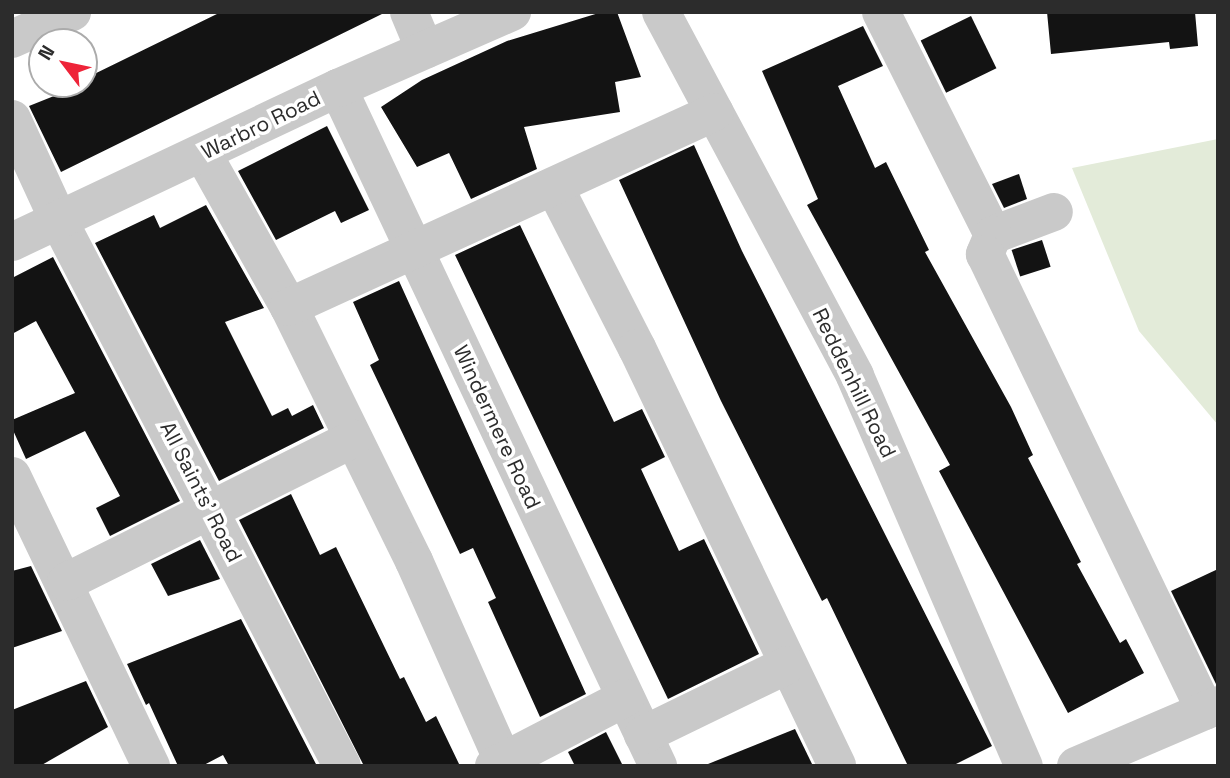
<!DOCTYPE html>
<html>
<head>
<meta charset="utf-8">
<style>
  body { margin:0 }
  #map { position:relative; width:1230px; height:778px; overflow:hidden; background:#fff; font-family:"Space Grotesk",sans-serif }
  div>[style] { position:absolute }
  .green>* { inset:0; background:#e3ebd9 }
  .building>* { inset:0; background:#131313; transform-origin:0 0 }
  .minor>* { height:38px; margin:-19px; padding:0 19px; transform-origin:19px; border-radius:19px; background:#c9c9c9 }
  span { translate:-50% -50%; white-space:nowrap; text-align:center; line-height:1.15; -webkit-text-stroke:7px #fff; paint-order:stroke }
  .street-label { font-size:21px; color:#2c2c2c }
  .frame { position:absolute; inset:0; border:14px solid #2c2c2c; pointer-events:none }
  .north { position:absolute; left:28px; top:28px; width:70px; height:70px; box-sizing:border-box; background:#fff; border:2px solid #ababab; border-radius:50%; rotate:302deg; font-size:19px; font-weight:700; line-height:28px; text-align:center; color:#2c2c2c }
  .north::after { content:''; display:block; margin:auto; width:24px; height:32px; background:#ee2439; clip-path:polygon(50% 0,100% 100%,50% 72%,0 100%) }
</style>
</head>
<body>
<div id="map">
  <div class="green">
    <div style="clip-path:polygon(1218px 139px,1218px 425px,1139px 331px,1072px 168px)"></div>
  </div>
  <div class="building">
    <div style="clip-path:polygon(221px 12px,386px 12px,61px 172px,29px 106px,84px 84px,84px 79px)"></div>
    <div style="clip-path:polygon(602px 12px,617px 12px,641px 77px,615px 82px,620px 112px,524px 127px,537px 169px,471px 199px,449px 153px,417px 167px,381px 107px,422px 80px,507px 41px)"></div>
    <div style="clip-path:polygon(1047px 12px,1195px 12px,1198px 46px,1170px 49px,1169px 42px,1051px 54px)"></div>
    <div style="left:971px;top:16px;width:58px;height:56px;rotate:64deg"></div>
    <div style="clip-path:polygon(863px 26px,883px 66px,838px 86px,875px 168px,886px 162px,929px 250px,925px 252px,1011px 407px,1033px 455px,1028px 458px,1081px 562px,1077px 564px,1120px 643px,1126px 639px,1144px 673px,1068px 713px,939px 471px,950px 465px,807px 205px,818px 199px,762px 71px)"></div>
    <div style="clip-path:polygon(327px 126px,369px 210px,341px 223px,335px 211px,276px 240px,238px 171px)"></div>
    <div style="clip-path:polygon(694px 145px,742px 251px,992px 746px,952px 766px,908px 766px,827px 598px,822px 601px,721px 401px,619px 180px)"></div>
    <div style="clip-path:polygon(1019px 174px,1027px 199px,1004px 208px,992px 184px)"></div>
    <div style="clip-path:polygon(206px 205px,264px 308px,225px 322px,272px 416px,288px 408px,292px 416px,313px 405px,324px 428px,219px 481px,95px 243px,154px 215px,160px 228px)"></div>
    <div style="clip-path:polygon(520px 225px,614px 422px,642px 409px,665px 457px,641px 469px,679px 551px,704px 539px,759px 654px,668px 699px,455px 255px)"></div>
    <div style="left:1042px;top:240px;width:28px;height:32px;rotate:72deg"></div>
    <div style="clip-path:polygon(53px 257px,180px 501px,110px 536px,96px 508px,120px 496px,85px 431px,26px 459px,12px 428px,12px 420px,75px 393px,36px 321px,12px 334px,12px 278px)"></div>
    <div style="clip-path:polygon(399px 281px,586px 694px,540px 717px,488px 602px,496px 598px,473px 548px,460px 554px,370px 365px,379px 360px,353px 302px)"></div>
    <div style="clip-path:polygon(291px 494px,320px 555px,336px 547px,400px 679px,404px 677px,426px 722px,436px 716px,460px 766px,364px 766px,239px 520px)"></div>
    <div style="clip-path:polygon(200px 540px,220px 579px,168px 596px,151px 564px)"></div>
    <div style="clip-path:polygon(31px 566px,62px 631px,12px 648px,12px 571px)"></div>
    <div style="clip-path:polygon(1218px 569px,1218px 684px,1216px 684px,1171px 591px)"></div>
    <div style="clip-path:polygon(241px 619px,317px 766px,229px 766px,223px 755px,202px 766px,178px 766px,149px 703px,146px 705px,127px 664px)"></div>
    <div style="clip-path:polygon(86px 681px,108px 727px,40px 766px,12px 766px,12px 710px)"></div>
    <div style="clip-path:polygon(795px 729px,813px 766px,708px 766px,708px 764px)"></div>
    <div style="clip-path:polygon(606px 732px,623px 766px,575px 766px,568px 752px)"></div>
  </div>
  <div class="minor">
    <div style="left:409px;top:12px;width:41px;rotate:67.2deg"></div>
    <div style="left:661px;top:12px;width:412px;rotate:61.9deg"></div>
    <div style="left:855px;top:376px;width:425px;rotate:66.6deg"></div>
    <div style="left:881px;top:12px;width:250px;rotate:63.3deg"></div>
    <div style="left:993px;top:235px;width:65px;rotate:-20.7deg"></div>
    <div style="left:12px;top:39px;width:66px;rotate:-24.2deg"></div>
    <div style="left:338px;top:88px;width:750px;rotate:64.73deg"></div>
    <div style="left:12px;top:119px;width:110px;rotate:65.3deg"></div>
    <div style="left:58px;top:219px;width:616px;rotate:62.56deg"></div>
    <div style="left:203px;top:154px;width:176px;rotate:60.7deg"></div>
    <div style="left:289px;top:307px;width:283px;rotate:63.8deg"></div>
    <div style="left:414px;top:561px;width:219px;rotate:66deg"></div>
    <div style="left:555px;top:188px;width:180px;rotate:62.9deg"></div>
    <div style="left:637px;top:348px;width:463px;rotate:64.4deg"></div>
    <div style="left:993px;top:235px;width:21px;rotate:113deg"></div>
    <div style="left:985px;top:254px;width:507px;rotate:64.29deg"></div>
    <div style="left:12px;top:242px;width:361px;rotate:-25.3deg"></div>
    <div style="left:338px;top:88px;width:190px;rotate:-23.6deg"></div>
    <div style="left:289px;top:307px;width:468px;rotate:-24.6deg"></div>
    <div style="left:12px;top:476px;width:322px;rotate:64.4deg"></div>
    <div style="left:66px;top:582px;width:321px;rotate:-26.5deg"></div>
    <div style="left:643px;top:735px;width:160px;rotate:-25.9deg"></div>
    <div style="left:494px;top:766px;width:148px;rotate:-27.4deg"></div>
    <div style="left:1076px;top:766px;width:155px;rotate:-23.2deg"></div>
  </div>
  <div class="street-label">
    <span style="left:261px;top:125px;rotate:-26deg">Warbro Road</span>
    <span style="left:854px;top:383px;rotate:64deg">Reddenhill Road</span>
    <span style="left:497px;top:427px;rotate:65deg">Windermere Road</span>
    <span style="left:201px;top:492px;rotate:63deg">All Saints' Road</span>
  </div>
  <div class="frame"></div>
  <div class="north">N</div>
</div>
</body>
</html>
